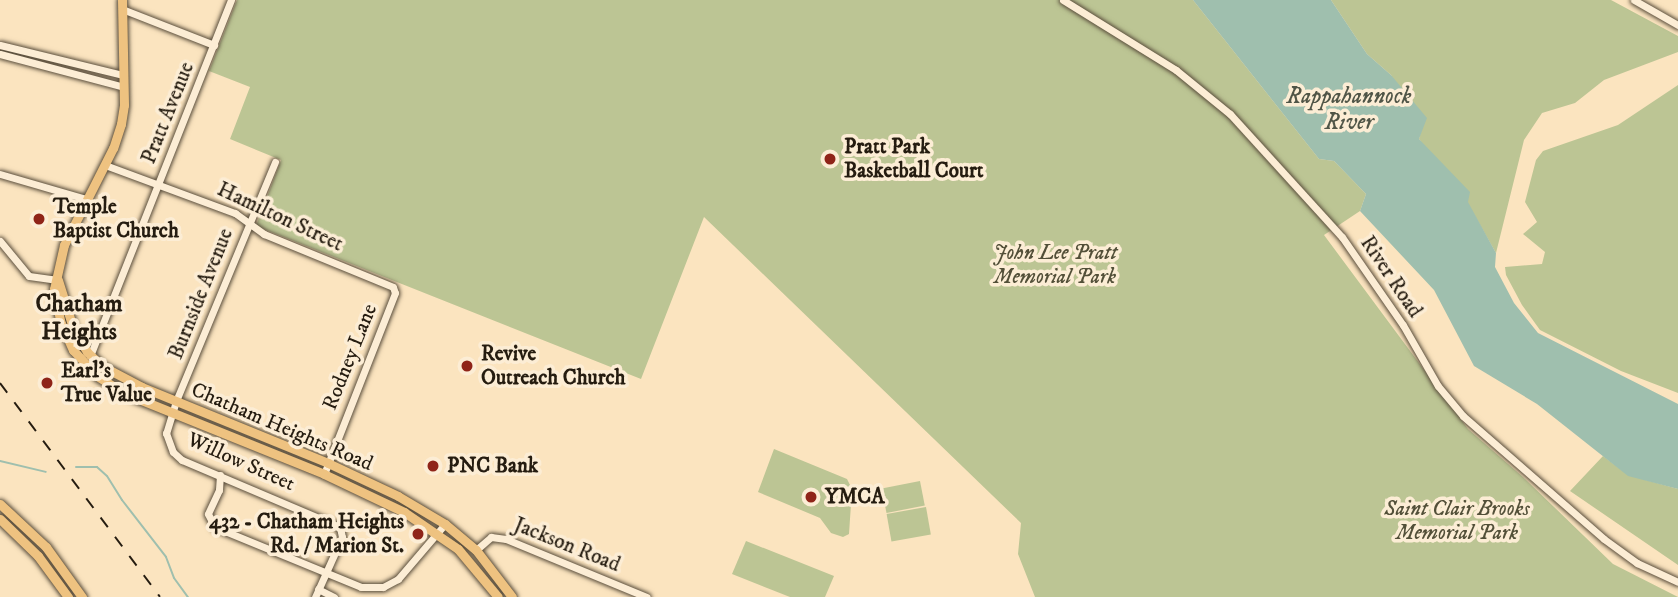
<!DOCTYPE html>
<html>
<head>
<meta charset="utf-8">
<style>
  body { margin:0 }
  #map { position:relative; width:1678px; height:597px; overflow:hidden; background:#fbe4bf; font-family:"IM FELL DW Pica",serif }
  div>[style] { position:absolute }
  .green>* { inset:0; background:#bcc594; transform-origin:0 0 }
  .water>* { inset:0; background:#9fbfae }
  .stream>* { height:2px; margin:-1px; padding:0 1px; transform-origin:1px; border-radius:1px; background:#9fbfae }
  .roads { filter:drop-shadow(0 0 2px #5a4e3c) drop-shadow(0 0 2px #5a4e3c) }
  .minor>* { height:7px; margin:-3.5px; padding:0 3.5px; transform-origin:3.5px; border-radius:3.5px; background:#fcedd5 }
  .major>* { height:9px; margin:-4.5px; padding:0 4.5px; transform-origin:4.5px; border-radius:4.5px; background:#eec280 }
  .rail>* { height:2px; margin-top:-1px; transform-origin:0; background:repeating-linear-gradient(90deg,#251c10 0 12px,transparent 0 24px) }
  .dots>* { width:19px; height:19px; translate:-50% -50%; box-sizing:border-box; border:4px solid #fcedd5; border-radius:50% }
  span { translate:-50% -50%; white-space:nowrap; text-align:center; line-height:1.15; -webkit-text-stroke:7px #fcedd5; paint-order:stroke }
  .street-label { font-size:21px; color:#251c10 }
  .poi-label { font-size:21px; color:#251c10; font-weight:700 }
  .left { translate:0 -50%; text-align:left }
  .right { translate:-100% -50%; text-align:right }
  .park-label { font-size:21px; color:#524f38; font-style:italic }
  .water-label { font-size:23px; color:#505547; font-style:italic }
  .quarter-label { font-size:24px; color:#251c10; font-weight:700 }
</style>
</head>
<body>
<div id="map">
  <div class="green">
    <div style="clip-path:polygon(237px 0,1193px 0,1319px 159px,1334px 161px,1366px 194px,1360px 211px,1324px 235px,1468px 429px,1523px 477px,1613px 564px,1678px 597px,1035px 597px,1018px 554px,1021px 523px,704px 217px,641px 379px,256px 226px,281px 160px,230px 139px,250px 87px,209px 71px)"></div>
    <div style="clip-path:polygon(1331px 0,1611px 0,1678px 36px,1678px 52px,1604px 80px,1575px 103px,1542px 113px,1524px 140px,1496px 253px,1467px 202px,1419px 139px,1421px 131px,1391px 75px,1367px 54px)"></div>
    <div style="clip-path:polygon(1678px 85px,1678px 393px,1621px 371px,1540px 330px,1522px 305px,1506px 275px,1505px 267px,1542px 264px,1545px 252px,1523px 234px,1537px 222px,1525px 202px,1536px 160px,1543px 151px,1618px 125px)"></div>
    <div style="clip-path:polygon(774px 449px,847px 479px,852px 489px,849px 534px,843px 537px,831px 533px,820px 518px,758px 492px)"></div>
    <div style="clip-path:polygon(1603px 456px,1628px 475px,1678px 489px,1678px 565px,1570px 491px)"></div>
    <div style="left:920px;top:481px;width:25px;height:39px;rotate:79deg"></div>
    <div style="left:926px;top:507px;width:28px;height:40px;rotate:80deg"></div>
    <div style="clip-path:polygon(746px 541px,834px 576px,825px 597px,790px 597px,732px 574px)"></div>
  </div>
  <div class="water">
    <div style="clip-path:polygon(1193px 0,1331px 0,1367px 54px,1391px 75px,1427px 118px,1419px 139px,1470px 192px,1468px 202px,1496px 253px,1495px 267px,1514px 303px,1538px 333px,1678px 404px,1678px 489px,1628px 476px,1537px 404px,1474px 366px,1434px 290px,1360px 211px,1366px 194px,1334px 161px,1319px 159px)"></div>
  </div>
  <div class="stream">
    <div style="left:0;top:461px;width:47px;rotate:13.4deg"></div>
    <div style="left:76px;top:467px;width:21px"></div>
    <div style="left:97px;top:467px;width:13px;rotate:42deg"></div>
    <div style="left:107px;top:476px;width:28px;rotate:58deg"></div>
    <div style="left:122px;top:500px;width:72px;rotate:52.3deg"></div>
    <div style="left:166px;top:557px;width:22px;rotate:69deg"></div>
    <div style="left:174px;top:578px;width:24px;rotate:54deg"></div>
  </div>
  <div class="roads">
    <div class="minor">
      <div style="left:1063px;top:0;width:133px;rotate:31.8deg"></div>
      <div style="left:1176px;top:70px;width:70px;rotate:39.2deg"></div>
      <div style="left:1230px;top:114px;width:166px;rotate:47.7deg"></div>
      <div style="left:1342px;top:237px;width:107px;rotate:55.3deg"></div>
      <div style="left:1403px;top:325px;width:70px;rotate:60.2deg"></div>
      <div style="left:1438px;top:386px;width:39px;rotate:50deg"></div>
      <div style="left:1463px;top:416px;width:187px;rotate:41.1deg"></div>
      <div style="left:1604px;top:539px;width:41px;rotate:36deg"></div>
      <div style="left:1637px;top:563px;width:45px;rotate:24.9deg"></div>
      <div style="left:1634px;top:0;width:51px;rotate:29.6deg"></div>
      <div style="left:122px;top:9px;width:99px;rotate:21.4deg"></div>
      <div style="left:0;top:45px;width:127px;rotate:13.7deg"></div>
      <div style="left:0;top:54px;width:128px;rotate:14.9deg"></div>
      <div style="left:275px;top:162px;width:259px;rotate:112.5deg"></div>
      <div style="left:176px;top:401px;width:34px;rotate:107deg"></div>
      <div style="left:166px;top:433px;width:20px;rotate:70deg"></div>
      <div style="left:173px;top:452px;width:12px;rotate:42deg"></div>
      <div style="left:182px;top:460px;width:172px;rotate:23deg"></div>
      <div style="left:340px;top:527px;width:10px;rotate:79deg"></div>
      <div style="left:342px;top:537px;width:66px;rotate:114.2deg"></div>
      <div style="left:105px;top:165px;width:139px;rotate:20.3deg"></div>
      <div style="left:235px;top:213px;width:36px;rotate:36deg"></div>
      <div style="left:264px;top:234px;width:139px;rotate:22.3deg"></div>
      <div style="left:393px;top:287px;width:6px;rotate:72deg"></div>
      <div style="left:395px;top:293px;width:194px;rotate:111.4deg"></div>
      <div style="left:0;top:174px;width:90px;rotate:16.2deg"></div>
      <div style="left:0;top:241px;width:45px;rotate:50.4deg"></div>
      <div style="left:29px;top:276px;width:29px;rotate:8deg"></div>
      <div style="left:90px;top:356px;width:383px;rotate:-68.4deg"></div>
      <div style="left:220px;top:475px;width:15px;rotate:94deg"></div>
      <div style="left:219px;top:490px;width:26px;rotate:115deg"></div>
      <div style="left:208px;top:514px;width:15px;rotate:62deg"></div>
      <div style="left:215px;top:527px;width:158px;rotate:22.3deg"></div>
      <div style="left:361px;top:587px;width:22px"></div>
      <div style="left:383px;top:587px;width:17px;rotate:-28deg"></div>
      <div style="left:398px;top:579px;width:72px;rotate:-49.5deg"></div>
      <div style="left:476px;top:550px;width:20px;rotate:-41deg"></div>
      <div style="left:491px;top:537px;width:15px;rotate:8deg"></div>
      <div style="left:506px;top:539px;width:152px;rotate:22.4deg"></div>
      <div style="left:318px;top:589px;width:18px;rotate:27deg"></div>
    </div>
    <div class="major">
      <div style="left:122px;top:0;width:105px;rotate:88.9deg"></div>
      <div style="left:124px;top:105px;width:19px;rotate:99deg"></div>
      <div style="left:121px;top:124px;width:25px;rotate:108deg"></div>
      <div style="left:113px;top:148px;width:109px;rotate:116.8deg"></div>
      <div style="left:64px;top:245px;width:45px;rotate:102.8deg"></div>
      <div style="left:54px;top:289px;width:33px;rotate:79deg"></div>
      <div style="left:60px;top:321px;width:32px;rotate:66deg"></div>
      <div style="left:73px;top:350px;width:35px;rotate:47deg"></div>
      <div style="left:97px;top:376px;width:32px;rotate:32deg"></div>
      <div style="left:124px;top:393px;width:216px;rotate:22deg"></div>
      <div style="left:324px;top:474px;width:89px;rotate:25.4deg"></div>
      <div style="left:404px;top:512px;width:65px;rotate:34.4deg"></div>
      <div style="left:458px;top:549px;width:62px;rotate:50.2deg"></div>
      <div style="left:58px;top:280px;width:53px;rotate:72.6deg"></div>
      <div style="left:74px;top:331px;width:25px;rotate:58deg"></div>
      <div style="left:87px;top:352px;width:21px;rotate:43deg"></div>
      <div style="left:102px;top:366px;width:45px;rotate:27.7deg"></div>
      <div style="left:142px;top:387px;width:201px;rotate:22.2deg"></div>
      <div style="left:328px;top:463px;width:77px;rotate:25.2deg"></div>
      <div style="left:398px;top:496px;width:55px;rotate:30.8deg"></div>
      <div style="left:445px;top:524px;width:40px;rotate:40deg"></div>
      <div style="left:476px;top:550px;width:59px;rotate:52.5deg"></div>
      <div style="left:0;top:504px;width:63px;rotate:43.1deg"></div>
      <div style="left:46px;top:547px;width:62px;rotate:54.2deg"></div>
      <div style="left:0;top:519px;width:53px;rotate:44.2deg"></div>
      <div style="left:38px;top:556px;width:51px;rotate:53.8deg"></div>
    </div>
  </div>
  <div class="rail">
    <div style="left:0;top:383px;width:267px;rotate:53.2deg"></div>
  </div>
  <div class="dots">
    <div style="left:830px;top:159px;background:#8f2418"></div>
    <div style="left:39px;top:219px;background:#8f2418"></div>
    <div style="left:467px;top:366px;background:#8f2418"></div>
    <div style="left:47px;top:383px;background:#8f2418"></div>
    <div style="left:433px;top:466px;background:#8f2418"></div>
    <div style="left:811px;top:497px;background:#8f2418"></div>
    <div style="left:418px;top:534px;background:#8f2418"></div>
  </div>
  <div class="street-label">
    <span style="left:168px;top:113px;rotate:-68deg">Pratt Avenue</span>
    <span style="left:280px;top:217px;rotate:25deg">Hamilton Street</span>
    <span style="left:1391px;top:277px;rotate:56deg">River Road</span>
    <span style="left:201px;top:294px;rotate:-68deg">Burnside Avenue</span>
    <span style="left:350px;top:357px;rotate:-68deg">Rodney Lane</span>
    <span style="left:282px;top:427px;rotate:23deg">Chatham Heights Road</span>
    <span style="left:241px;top:462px;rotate:24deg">Willow Street</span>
    <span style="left:567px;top:545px;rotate:22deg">Jackson Road</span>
  </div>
  <div class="poi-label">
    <span class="left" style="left:844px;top:159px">Pratt Park<br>Basketball Court</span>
    <span class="left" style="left:53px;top:219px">Temple<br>Baptist Church</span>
    <span class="left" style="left:481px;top:366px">Revive<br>Outreach Church</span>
    <span class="left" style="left:61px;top:383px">Earl's<br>True Value</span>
    <span class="left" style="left:447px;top:466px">PNC Bank</span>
    <span class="left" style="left:825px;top:497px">YMCA</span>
    <span class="right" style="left:404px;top:534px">432 - Chatham Heights<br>Rd. / Marion St.</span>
  </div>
  <div class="park-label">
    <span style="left:1055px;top:265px">John Lee Pratt<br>Memorial Park</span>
    <span style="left:1457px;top:521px">Saint Clair Brooks<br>Memorial Park</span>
  </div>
  <div class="water-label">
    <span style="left:1349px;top:110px">Rappahannock<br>River</span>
  </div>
  <div class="quarter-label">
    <span style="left:79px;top:319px">Chatham<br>Heights</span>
  </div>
</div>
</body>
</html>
